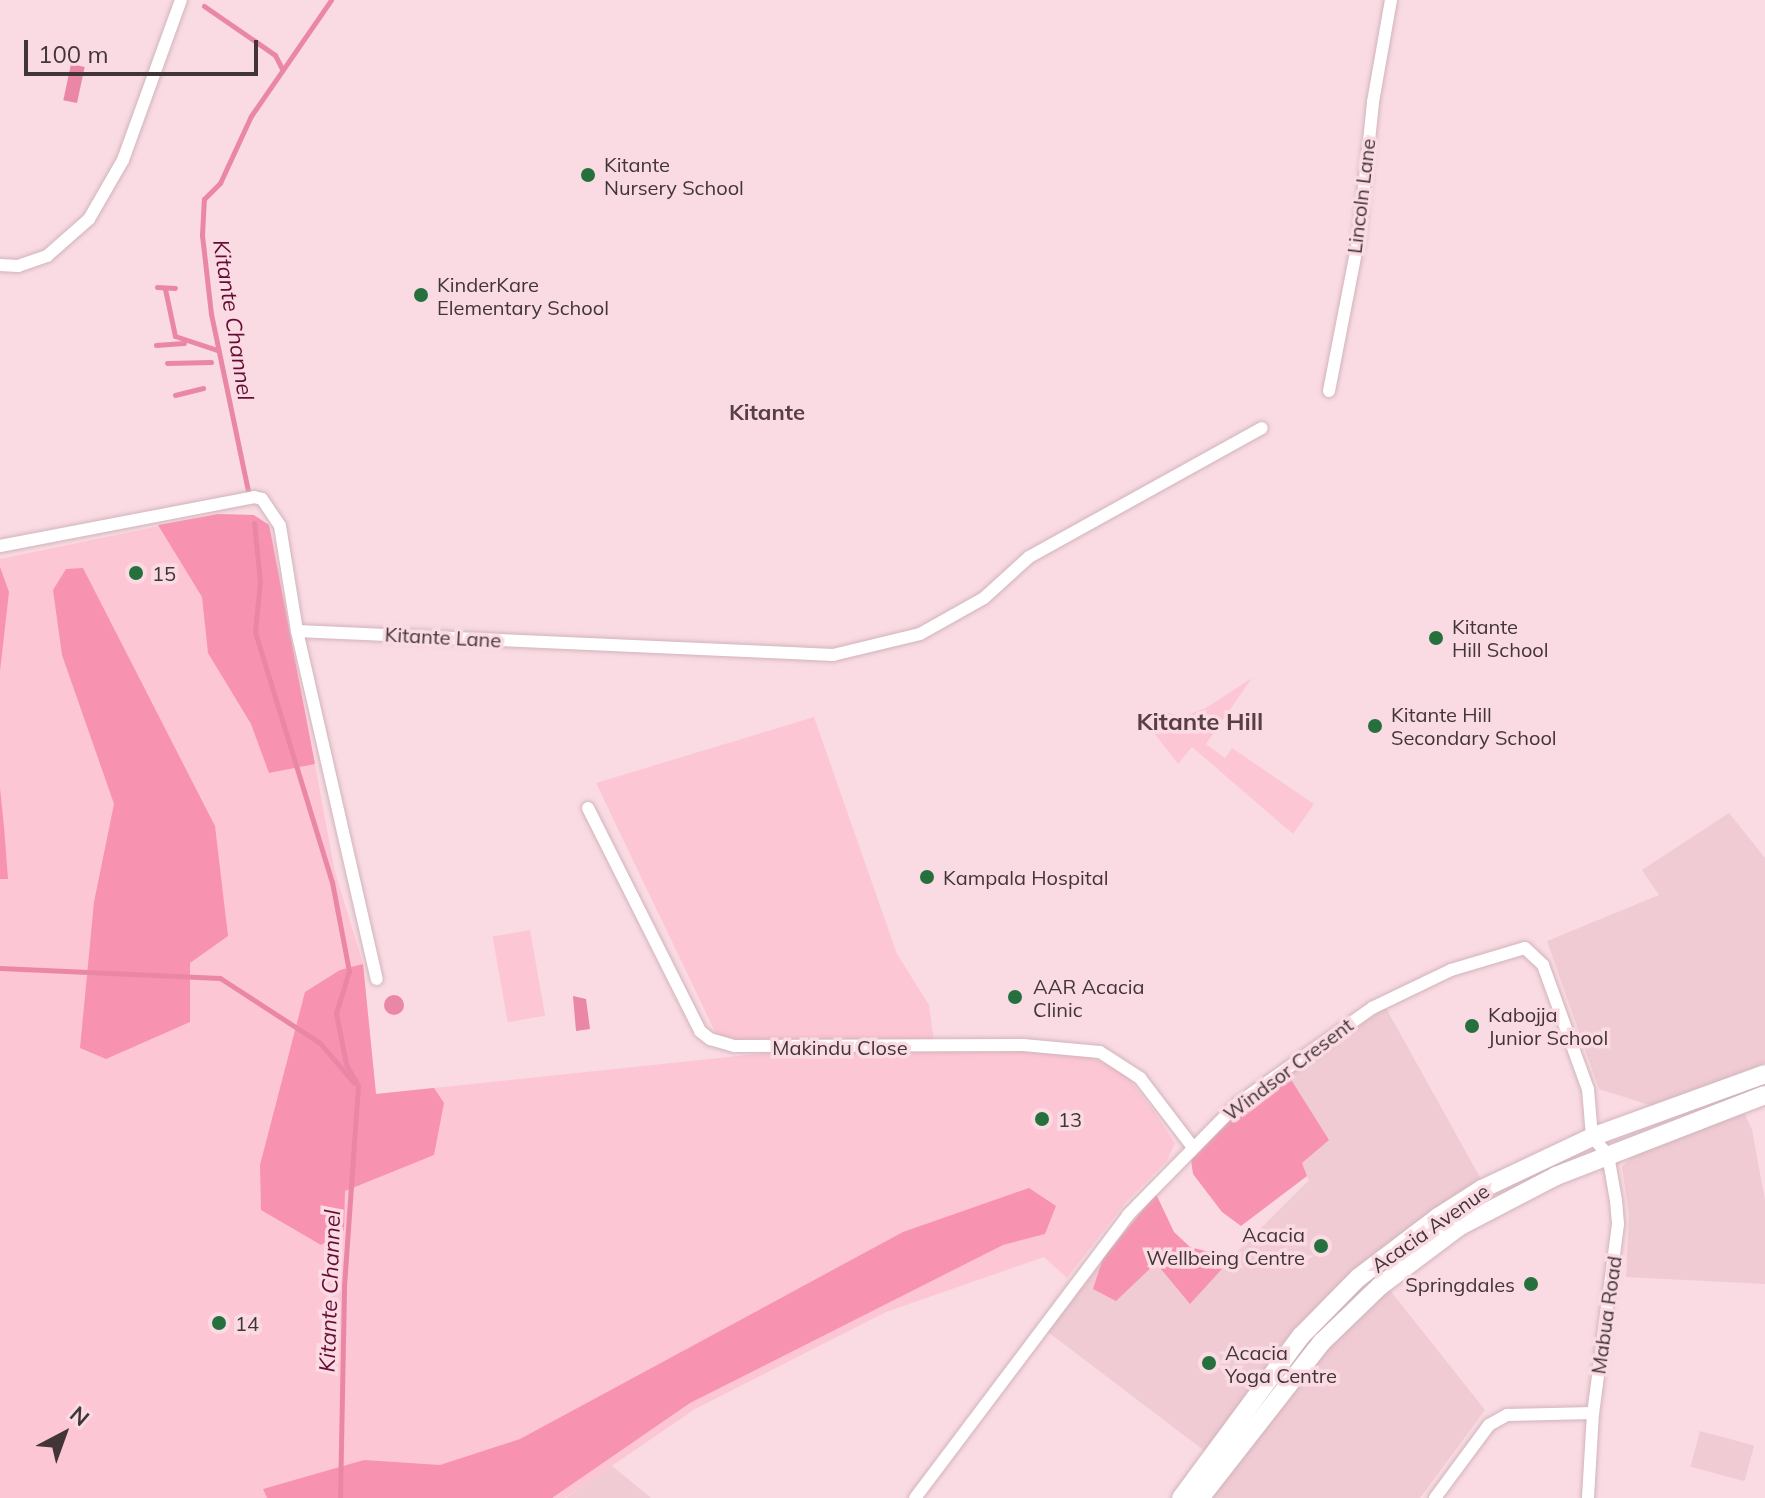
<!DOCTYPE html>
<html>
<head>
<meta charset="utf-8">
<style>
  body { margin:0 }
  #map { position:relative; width:1765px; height:1498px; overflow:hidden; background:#fadbe3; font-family:Mulish,sans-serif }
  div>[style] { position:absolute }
  .built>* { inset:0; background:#f0cbd4; transform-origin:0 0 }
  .green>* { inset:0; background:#fdc6d5; transform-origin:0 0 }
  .forest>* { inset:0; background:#f892b1 }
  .water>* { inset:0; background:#eb87a6; transform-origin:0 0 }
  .round { border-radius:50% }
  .stream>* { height:5px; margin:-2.5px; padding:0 2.5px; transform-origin:2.5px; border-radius:2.5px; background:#eb87a6 }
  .roads { filter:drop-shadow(0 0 2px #d1b4bb) drop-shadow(0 0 2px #d1b4bb) }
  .street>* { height:12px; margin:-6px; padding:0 6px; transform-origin:6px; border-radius:6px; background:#fff }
  .secondary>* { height:18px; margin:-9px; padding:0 9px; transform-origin:9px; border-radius:9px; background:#fff }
  .dots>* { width:22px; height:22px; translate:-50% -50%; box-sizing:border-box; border:4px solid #fadbe3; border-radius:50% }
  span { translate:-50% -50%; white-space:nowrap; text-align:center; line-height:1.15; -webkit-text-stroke:7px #fadbe3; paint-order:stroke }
  .poi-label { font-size:20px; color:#413538 }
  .left { translate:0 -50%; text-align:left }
  .right { translate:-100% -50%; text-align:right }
  .street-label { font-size:20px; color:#413538 }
  .water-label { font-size:22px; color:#660b33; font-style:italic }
  .neighbourhood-label { font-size:22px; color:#583f46; font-weight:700 }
  .quarter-label { font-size:24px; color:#583f46; font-weight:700 }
  .north { position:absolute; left:24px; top:1394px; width:80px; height:80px; -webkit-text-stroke:6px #fadbe3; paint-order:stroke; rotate:41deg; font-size:22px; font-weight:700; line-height:32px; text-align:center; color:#413538 }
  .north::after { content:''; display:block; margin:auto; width:28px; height:36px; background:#413538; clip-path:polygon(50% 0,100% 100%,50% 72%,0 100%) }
  .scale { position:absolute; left:24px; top:40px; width:234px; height:36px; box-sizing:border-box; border:4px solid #413538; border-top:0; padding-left:10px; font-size:24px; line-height:28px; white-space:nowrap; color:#413538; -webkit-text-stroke:6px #fadbe3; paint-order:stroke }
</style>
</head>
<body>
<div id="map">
  <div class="built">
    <div style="clip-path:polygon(1729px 813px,1765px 858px,1765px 1063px,1659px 1108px,1599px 1089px,1547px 941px,1659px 895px,1642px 870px)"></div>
    <div style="clip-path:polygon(1386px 1008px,1482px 1181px,1409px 1227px,1312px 1315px,1206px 1452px,1048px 1332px,1132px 1223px,1203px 1286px,1309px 1180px,1256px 1094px)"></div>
    <div style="clip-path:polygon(1743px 1110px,1752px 1130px,1765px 1200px,1765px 1284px,1626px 1277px,1629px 1215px,1622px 1167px,1631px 1157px)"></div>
    <div style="clip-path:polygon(1385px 1284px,1485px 1410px,1420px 1498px,1198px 1498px)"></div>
    <div style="left:1700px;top:1431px;width:56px;height:37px;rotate:15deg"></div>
    <div style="clip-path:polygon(611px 1465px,651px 1498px,566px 1498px)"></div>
  </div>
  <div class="green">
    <div style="clip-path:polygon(218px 514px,254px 515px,269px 525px,273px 539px,335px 872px,363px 964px,376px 1094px,815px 1048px,719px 1040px,596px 783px,814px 717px,897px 954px,929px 1005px,934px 1042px,1071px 1049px,1101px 1062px,1126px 1075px,1153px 1110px,1175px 1143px,1167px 1161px,1126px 1202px,1067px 1278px,1044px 1257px,886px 1312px,695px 1409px,565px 1498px,0 1498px,0 559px)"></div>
    <div style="clip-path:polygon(1252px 678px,1206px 744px,1225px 758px,1232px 748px,1314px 804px,1293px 834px,1192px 747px,1178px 764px,1144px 720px,1163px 711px,1182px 717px,1206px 708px)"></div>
    <div style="left:530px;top:930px;width:87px;height:38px;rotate:80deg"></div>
  </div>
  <div class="forest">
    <div style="clip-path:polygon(218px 514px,254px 515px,269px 525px,315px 764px,269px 773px,251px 724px,208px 653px,202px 597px,158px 525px)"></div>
    <div style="clip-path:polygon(0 567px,9px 592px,0 671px)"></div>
    <div style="clip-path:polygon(83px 568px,215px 826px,228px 936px,190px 963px,190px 1022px,106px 1059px,80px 1048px,94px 902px,114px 804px,62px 655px,53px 590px,66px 569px)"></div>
    <div style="clip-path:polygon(0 788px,4px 827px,8px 879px,0 879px)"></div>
    <div style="clip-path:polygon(363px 964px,376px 1094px,434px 1088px,444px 1103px,434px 1155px,345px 1191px,344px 1230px,321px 1245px,261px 1210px,260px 1165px,305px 992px,340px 970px)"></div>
    <div style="clip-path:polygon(1290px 1078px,1329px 1140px,1302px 1163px,1307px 1176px,1241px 1226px,1222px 1212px,1193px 1174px,1191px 1160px,1256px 1094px)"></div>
    <div style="clip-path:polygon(1029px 1188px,1056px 1206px,1045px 1234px,1003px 1245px,690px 1403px,552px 1498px,267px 1498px,263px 1489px,364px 1460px,440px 1465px,520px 1439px,903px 1232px)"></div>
    <div style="clip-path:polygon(1156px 1194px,1174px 1232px,1190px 1247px,1232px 1258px,1190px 1304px,1156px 1263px,1116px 1301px,1093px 1289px,1103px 1258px)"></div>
  </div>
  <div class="water">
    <div style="left:71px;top:64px;width:14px;height:37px;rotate:12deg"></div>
    <div class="round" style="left:384px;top:995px;width:20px;height:20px"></div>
    <div style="clip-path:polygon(573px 996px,586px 999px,590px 1029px,576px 1031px)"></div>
  </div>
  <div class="stream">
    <div style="left:204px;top:6px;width:86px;rotate:34.6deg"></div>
    <div style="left:275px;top:55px;width:16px;rotate:63deg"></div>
    <div style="left:157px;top:287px;width:18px;rotate:3deg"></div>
    <div style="left:165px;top:289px;width:48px;rotate:78deg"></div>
    <div style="left:175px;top:336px;width:44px;rotate:18.4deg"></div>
    <div style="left:156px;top:345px;width:28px;rotate:-4deg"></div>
    <div style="left:167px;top:363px;width:44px;rotate:-1.3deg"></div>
    <div style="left:175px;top:395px;width:29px;rotate:-14deg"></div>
    <div style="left:248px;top:491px;width:181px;rotate:-101.8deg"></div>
    <div style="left:211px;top:314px;width:80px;rotate:-96.5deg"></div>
    <div style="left:202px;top:235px;width:36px;rotate:-87deg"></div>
    <div style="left:204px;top:199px;width:23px;rotate:-45deg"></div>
    <div style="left:220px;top:183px;width:74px;rotate:-65.2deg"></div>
    <div style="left:251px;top:116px;width:141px;rotate:-55.4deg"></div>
    <div style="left:254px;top:523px;width:58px;rotate:84.1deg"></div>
    <div style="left:260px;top:581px;width:51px;rotate:95.6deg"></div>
    <div style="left:255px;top:632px;width:262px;rotate:72.9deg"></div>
    <div style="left:332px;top:882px;width:91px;rotate:79.2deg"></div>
    <div style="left:349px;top:971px;width:44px;rotate:107.2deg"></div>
    <div style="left:336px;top:1013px;width:52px;rotate:78.9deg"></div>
    <div style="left:346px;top:1064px;width:25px;rotate:61deg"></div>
    <div style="left:0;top:968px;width:220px;rotate:2.6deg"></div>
    <div style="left:220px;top:978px;width:119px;rotate:33deg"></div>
    <div style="left:320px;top:1043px;width:52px;rotate:49.6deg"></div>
    <div style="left:340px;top:1498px;width:212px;rotate:-88.9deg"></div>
    <div style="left:344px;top:1286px;width:200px;rotate:-86deg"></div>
  </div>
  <div class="roads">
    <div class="street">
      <div style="left:0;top:265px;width:18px;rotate:3deg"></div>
      <div style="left:18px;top:266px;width:31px;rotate:-19deg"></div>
      <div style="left:47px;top:256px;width:56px;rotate:-41.4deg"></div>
      <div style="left:89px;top:219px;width:68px;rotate:-60deg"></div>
      <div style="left:123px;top:160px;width:170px;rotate:-70.1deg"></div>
      <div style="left:1329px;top:391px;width:158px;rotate:-79deg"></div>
      <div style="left:1359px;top:236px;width:135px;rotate:-84deg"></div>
      <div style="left:1373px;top:102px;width:104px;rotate:-80deg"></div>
      <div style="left:0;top:546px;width:259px;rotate:-10.9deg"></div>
      <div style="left:254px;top:497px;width:8px;rotate:14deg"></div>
      <div style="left:262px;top:499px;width:32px;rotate:56deg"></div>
      <div style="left:280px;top:526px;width:106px;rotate:80.8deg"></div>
      <div style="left:297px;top:631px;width:537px;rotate:2.56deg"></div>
      <div style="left:833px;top:655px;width:89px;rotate:-13.6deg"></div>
      <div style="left:920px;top:634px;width:73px;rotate:-29.4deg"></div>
      <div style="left:984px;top:598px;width:61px;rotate:-42.3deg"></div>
      <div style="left:1029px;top:557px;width:266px;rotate:-29deg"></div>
      <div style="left:297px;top:631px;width:357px;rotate:77.1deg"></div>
      <div style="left:588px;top:808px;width:250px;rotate:63.3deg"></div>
      <div style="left:700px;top:1031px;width:13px;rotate:39deg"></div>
      <div style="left:710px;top:1039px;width:26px;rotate:16deg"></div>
      <div style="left:735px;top:1046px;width:288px;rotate:-0.2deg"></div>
      <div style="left:1023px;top:1045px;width:77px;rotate:5.2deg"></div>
      <div style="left:1100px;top:1052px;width:48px;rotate:33deg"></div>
      <div style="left:1140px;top:1078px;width:86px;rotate:52.6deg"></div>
      <div style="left:915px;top:1498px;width:354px;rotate:-53deg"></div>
      <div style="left:1128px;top:1215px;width:156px;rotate:-45.5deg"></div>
      <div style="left:1237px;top:1104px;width:166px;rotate:-35.4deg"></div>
      <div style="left:1372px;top:1008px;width:88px;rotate:-25.7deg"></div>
      <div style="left:1451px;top:970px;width:77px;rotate:-16.6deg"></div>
      <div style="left:1525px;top:948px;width:25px;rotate:43deg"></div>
      <div style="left:1543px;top:965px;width:132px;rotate:70.1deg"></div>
      <div style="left:1588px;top:1089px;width:48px;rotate:85.2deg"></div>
      <div style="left:1592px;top:1137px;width:24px;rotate:48deg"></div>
      <div style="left:1608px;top:1155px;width:47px;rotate:80.1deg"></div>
      <div style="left:1616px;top:1201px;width:23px;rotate:85deg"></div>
      <div style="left:1618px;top:1224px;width:191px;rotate:97.5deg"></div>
      <div style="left:1593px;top:1413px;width:85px;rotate:93.4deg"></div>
      <div style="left:1435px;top:1498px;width:91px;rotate:-53.5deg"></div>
      <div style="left:1489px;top:1425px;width:21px;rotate:-29deg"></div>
      <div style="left:1507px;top:1415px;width:86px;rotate:-1.3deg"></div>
    </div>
    <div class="secondary">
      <div style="left:1181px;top:1498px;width:202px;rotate:-53.5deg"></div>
      <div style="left:1301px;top:1336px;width:81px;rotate:-45.5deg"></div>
      <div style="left:1358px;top:1278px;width:101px;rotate:-37.3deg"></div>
      <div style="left:1438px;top:1217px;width:52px;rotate:-32.5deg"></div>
      <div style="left:1482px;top:1189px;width:122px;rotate:-25.3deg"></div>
      <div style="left:1592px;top:1137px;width:184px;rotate:-20deg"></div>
      <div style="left:1200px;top:1498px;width:198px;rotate:-52deg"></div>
      <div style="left:1322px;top:1342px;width:81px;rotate:-44deg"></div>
      <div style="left:1380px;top:1286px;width:100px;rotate:-36.9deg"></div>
      <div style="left:1460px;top:1226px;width:108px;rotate:-27.5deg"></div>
      <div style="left:1556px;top:1176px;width:224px;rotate:-21.2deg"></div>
    </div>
  </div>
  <div class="dots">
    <div style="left:588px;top:175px;background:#26703e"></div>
    <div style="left:421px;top:295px;background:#26703e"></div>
    <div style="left:136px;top:573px;background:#26703e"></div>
    <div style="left:1436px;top:638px;background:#26703e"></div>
    <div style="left:1375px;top:726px;background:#26703e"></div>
    <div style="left:927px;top:877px;background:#26703e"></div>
    <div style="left:1015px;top:997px;background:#26703e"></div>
    <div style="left:1472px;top:1026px;background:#26703e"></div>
    <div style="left:1042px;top:1119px;background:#26703e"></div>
    <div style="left:1321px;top:1246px;background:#26703e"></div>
    <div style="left:1531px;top:1284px;background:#26703e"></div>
    <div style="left:219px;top:1323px;background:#26703e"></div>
    <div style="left:1209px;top:1363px;background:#26703e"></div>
  </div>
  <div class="poi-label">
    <span class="left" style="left:604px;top:176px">Kitante<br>Nursery School</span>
    <span class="left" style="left:437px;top:296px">KinderKare<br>Elementary School</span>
    <span class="left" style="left:152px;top:573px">15</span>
    <span class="left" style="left:1452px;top:638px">Kitante<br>Hill School</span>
    <span class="left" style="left:1391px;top:726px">Kitante Hill<br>Secondary School</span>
    <span class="left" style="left:943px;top:877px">Kampala Hospital</span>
    <span class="left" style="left:1033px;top:998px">AAR Acacia<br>Clinic</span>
    <span class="left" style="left:1488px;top:1026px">Kabojja<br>Junior School</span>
    <span class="left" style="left:1058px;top:1119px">13</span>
    <span class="right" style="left:1305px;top:1246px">Acacia<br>Wellbeing Centre</span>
    <span class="right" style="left:1515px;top:1284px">Springdales</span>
    <span class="left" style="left:235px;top:1323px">14</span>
    <span class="left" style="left:1225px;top:1364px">Acacia<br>Yoga Centre</span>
  </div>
  <div class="street-label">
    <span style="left:1361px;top:196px;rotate:-83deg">Lincoln Lane</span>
    <span style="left:443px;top:637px;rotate:3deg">Kitante Lane</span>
    <span style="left:840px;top:1047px">Makindu Close</span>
    <span style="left:1288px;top:1069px;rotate:-37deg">Windsor Cresent</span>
    <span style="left:1430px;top:1228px;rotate:-35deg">Acacia Avenue</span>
    <span style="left:1606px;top:1315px;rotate:-82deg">Mabua Road</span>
  </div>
  <div class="water-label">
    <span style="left:233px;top:320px;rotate:81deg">Kitante Channel</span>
    <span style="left:330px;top:1291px;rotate:-88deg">Kitante Channel</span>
  </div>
  <div class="neighbourhood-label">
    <span style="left:767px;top:413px">Kitante</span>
  </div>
  <div class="quarter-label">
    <span style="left:1200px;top:722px">Kitante Hill</span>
  </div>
  <div class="north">N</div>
  <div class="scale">100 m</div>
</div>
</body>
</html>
